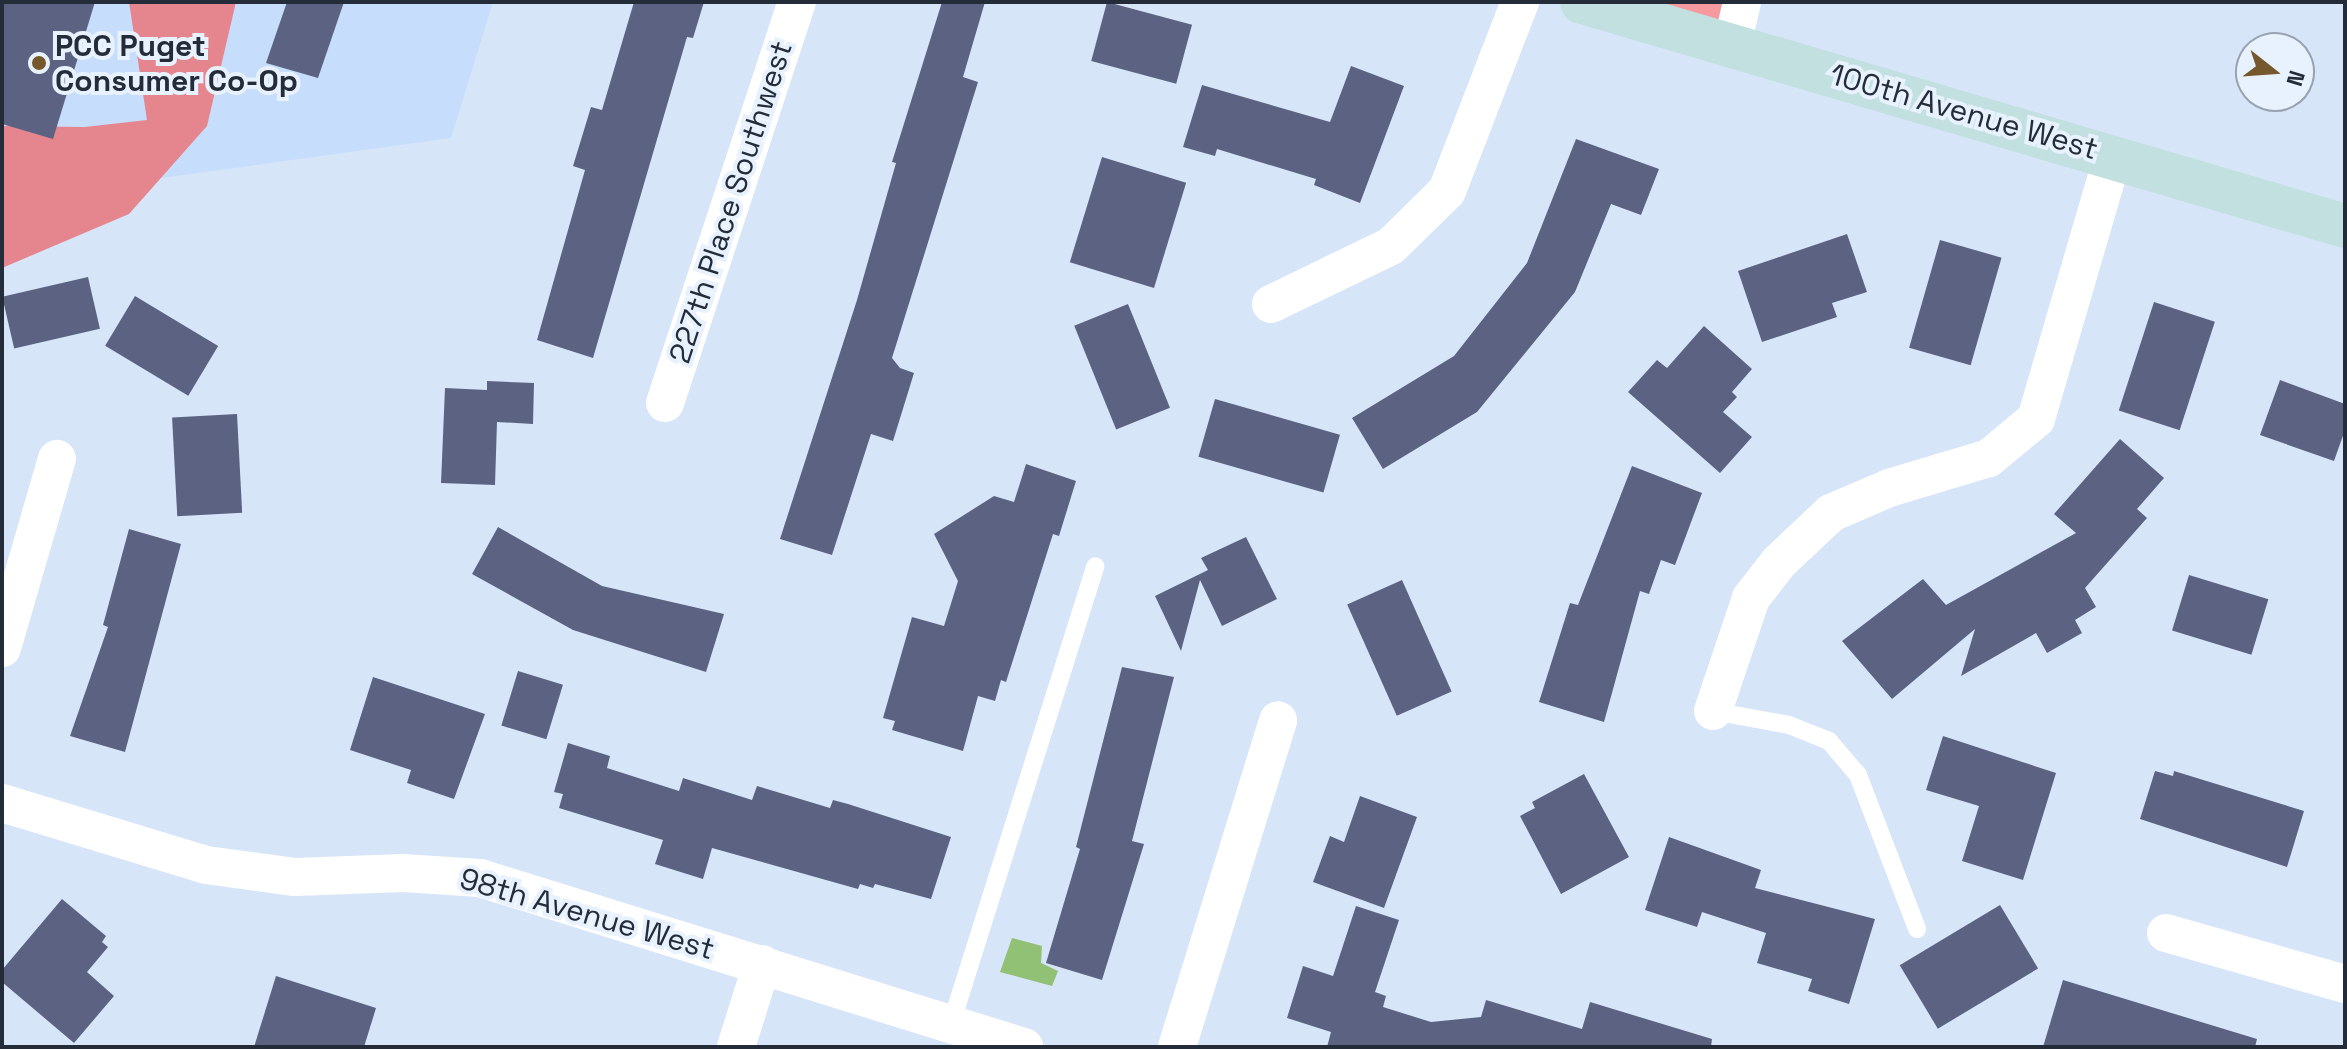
<!DOCTYPE html>
<html>
<head>
<meta charset="utf-8">
<style>
  body { margin:0 }
  #map { position:relative; width:2347px; height:1049px; overflow:hidden; background:#d7e5f9; font-family:"Space Grotesk",sans-serif }
  div>[style] { position:absolute }
  .built>* { inset:0; background:#c6ddfb }
  .green>* { inset:0; background:#f69aa0 }
  .forest>* { inset:0; background:#e5868e }
  .water>* { inset:0; background:#90c175 }
  .building>* { inset:0; background:#5c6382; transform-origin:0 0 }
  .lane>* { height:18px; margin:-9px; padding:0 9px; transform-origin:9px; border-radius:9px; background:#fff }
  .street>* { height:38px; margin:-19px; padding:0 19px; transform-origin:19px; border-radius:19px; background:#fff }
  .secondary>* { height:44px; margin:-22px; padding:0 22px; transform-origin:22px; border-radius:22px; background:#c2e0e0 }
  .dots>* { width:22px; height:22px; translate:-50% -50%; box-sizing:border-box; border:4px solid #e8f2ff; border-radius:50% }
  span { translate:-50% -50%; white-space:nowrap; text-align:center; line-height:1.15; -webkit-text-stroke:8px #e8f2ff; paint-order:stroke }
  .poi-label { font-size:30px; color:#232c38; font-weight:700 }
  .left { translate:0 -50%; text-align:left }
  .street-label { font-size:30px; color:#232c38 }
  .frame { position:absolute; inset:0; border:4px solid #232c38; pointer-events:none }
  .north { position:absolute; left:2235px; top:32px; width:80px; height:80px; box-sizing:border-box; background:#e8f2ff; border:2px solid #99a3af; border-radius:50%; rotate:107deg; font-size:22px; font-weight:700; line-height:32px; text-align:center; color:#232c38 }
  .north::after { content:''; display:block; margin:auto; width:28px; height:36px; background:#75582c; clip-path:polygon(50% 0,100% 100%,50% 72%,0 100%) }
</style>
</head>
<body>
<div id="map">
  <div class="built">
    <div style="clip-path:polygon(2px 2px,493px 2px,451px 138px,2px 200px)"></div>
  </div>
  <div class="green">
    <div style="clip-path:polygon(1586px 2px,1742px 2px,1732px 45px)"></div>
  </div>
  <div class="forest">
    <div style="clip-path:polygon(129px 2px,236px 2px,207px 126px,129px 214px,2px 268px,2px 126px,85px 127px,147px 120px)"></div>
  </div>
  <div class="water">
    <div style="clip-path:polygon(1012px 938px,1042px 946px,1041px 963px,1058px 971px,1052px 986px,1000px 972px)"></div>
  </div>
  <div class="building">
    <div style="clip-path:polygon(2px 2px,95px 2px,53px 139px,2px 124px)"></div>
    <div style="clip-path:polygon(287px 2px,344px 2px,318px 78px,266px 63px)"></div>
    <div style="clip-path:polygon(634px 2px,704px 2px,693px 38px,687px 37px,593px 358px,537px 340px,585px 170px,573px 166px,591px 107px,602px 110px)"></div>
    <div style="clip-path:polygon(942px 2px,985px 2px,963px 77px,978px 82px,892px 358px,900px 368px,914px 373px,893px 441px,871px 434px,832px 555px,780px 539px,857px 300px,896px 163px,892px 162px)"></div>
    <div style="left:1107px;top:2px;width:88px;height:61px;rotate:15deg"></div>
    <div style="clip-path:polygon(1351px 66px,1404px 86px,1360px 203px,1314px 185px,1316px 179px,1217px 149px,1215px 156px,1183px 147px,1202px 85px,1330px 122px)"></div>
    <div style="clip-path:polygon(1576px 139px,1659px 169px,1641px 215px,1611px 204px,1575px 292px,1477px 412px,1383px 469px,1352px 418px,1454px 356px,1527px 263px)"></div>
    <div style="left:1102px;top:157px;width:88px;height:110px;rotate:17deg"></div>
    <div style="clip-path:polygon(1847px 234px,1867px 292px,1832px 303px,1837px 317px,1762px 342px,1738px 271px)"></div>
    <div style="left:1940px;top:240px;width:64px;height:112px;rotate:16deg"></div>
    <div style="left:88px;top:277px;width:53px;height:88px;rotate:77deg"></div>
    <div style="left:135px;top:296px;width:97px;height:58px;rotate:31deg"></div>
    <div style="left:2154px;top:302px;width:64px;height:114px;rotate:18deg"></div>
    <div style="left:1128px;top:304px;width:112px;height:58px;rotate:68deg"></div>
    <div style="clip-path:polygon(1704px 326px,1752px 369px,1732px 392px,1737px 397px,1723px 412px,1752px 437px,1720px 473px,1628px 392px,1657px 360px,1667px 368px)"></div>
    <div style="clip-path:polygon(2280px 380px,2345px 404px,2345px 430px,2334px 461px,2260px 435px)"></div>
    <div style="clip-path:polygon(487px 381px,534px 383px,533px 424px,497px 422px,495px 485px,441px 483px,445px 388px,487px 390px)"></div>
    <div style="left:1215px;top:399px;width:130px;height:60px;rotate:16deg"></div>
    <div style="left:237px;top:414px;width:99px;height:65px;rotate:87deg"></div>
    <div style="clip-path:polygon(2120px 439px,2164px 478px,2137px 509px,2147px 518px,2085px 588px,2096px 607px,2075px 620px,2082px 633px,2047px 653px,2036px 633px,1961px 676px,1975px 629px,1892px 699px,1842px 641px,1923px 579px,1946px 605px,2076px 533px,2054px 514px)"></div>
    <div style="clip-path:polygon(1026px 464px,1076px 481px,1059px 536px,1053px 534px,1006px 682px,1001px 680px,995px 701px,978px 696px,963px 751px,892px 730px,895px 721px,883px 718px,912px 617px,944px 626px,958px 581px,934px 534px,994px 496px,1014px 502px)"></div>
    <div style="clip-path:polygon(1632px 466px,1702px 493px,1675px 565px,1661px 560px,1649px 594px,1640px 591px,1604px 722px,1539px 702px,1570px 603px,1578px 605px)"></div>
    <div style="clip-path:polygon(498px 527px,602px 586px,724px 614px,706px 672px,573px 630px,472px 574px)"></div>
    <div style="clip-path:polygon(129px 529px,181px 544px,125px 752px,70px 736px,108px 627px,103px 625px)"></div>
    <div style="clip-path:polygon(1246px 537px,1277px 599px,1222px 626px,1200px 580px,1181px 651px,1155px 596px,1208px 570px,1201px 558px)"></div>
    <div style="left:2189px;top:575px;width:83px;height:58px;rotate:17deg"></div>
    <div style="left:1402px;top:580px;width:122px;height:60px;rotate:66deg"></div>
    <div style="clip-path:polygon(1122px 667px,1174px 677px,1132px 841px,1144px 844px,1102px 980px,1046px 963px,1080px 849px,1076px 847px)"></div>
    <div style="left:518px;top:671px;width:47px;height:57px;rotate:17deg"></div>
    <div style="clip-path:polygon(373px 677px,485px 714px,454px 799px,407px 783px,411px 770px,350px 750px)"></div>
    <div style="clip-path:polygon(1943px 736px,2056px 773px,2023px 880px,1962px 861px,1979px 806px,1926px 790px)"></div>
    <div style="clip-path:polygon(568px 743px,610px 756px,607px 768px,679px 791px,683px 778px,752px 800px,757px 786px,830px 808px,833px 800px,848px 804px,951px 837px,931px 899px,875px 884px,873px 888px,860px 884px,858px 889px,712px 848px,703px 879px,655px 864px,663px 840px,559px 808px,563px 794px,554px 792px)"></div>
    <div style="clip-path:polygon(2155px 771px,2173px 776px,2174px 771px,2304px 811px,2287px 867px,2140px 819px)"></div>
    <div style="clip-path:polygon(1584px 774px,1629px 857px,1561px 894px,1520px 816px,1535px 808px,1532px 802px)"></div>
    <div style="clip-path:polygon(1360px 796px,1417px 817px,1384px 908px,1313px 882px,1330px 836px,1344px 842px)"></div>
    <div style="clip-path:polygon(1669px 837px,1761px 870px,1755px 888px,1875px 919px,1849px 1004px,1808px 991px,1812px 979px,1757px 963px,1766px 933px,1702px 912px,1697px 927px,1645px 910px)"></div>
    <div style="clip-path:polygon(62px 899px,106px 936px,102px 942px,108px 947px,87px 972px,114px 996px,74px 1043px,2px 982px,2px 970px)"></div>
    <div style="left:2000px;top:905px;width:74px;height:117px;rotate:59deg"></div>
    <div style="clip-path:polygon(1356px 906px,1399px 920px,1375px 992px,1386px 996px,1383px 1007px,1431px 1022px,1481px 1017px,1486px 1000px,1582px 1029px,1590px 1002px,1712px 1039px,1711px 1047px,1327px 1047px,1331px 1032px,1287px 1018px,1303px 966px,1333px 976px)"></div>
    <div style="clip-path:polygon(276px 976px,376px 1008px,364px 1047px,254px 1047px)"></div>
    <div style="clip-path:polygon(2063px 980px,2257px 1039px,2255px 1047px,2043px 1047px)"></div>
  </div>
  <div class="lane">
    <div style="left:1713px;top:711px;width:77px;rotate:10.4deg"></div>
    <div style="left:1789px;top:725px;width:43px;rotate:21.8deg"></div>
    <div style="left:1829px;top:741px;width:45px;rotate:49.5deg"></div>
    <div style="left:1858px;top:775px;width:165px;rotate:69deg"></div>
    <div style="left:951px;top:1024px;width:480px;rotate:-72.5deg"></div>
  </div>
  <div class="street">
    <div style="left:1732px;top:45px;width:44px;rotate:-76.9deg"></div>
    <div style="left:1271px;top:304px;width:133px;rotate:-25.8deg"></div>
    <div style="left:1391px;top:246px;width:78px;rotate:-44.5deg"></div>
    <div style="left:1447px;top:191px;width:203px;rotate:-68.9deg"></div>
    <div style="left:665px;top:403px;width:422px;rotate:-71.8deg"></div>
    <div style="left:2px;top:648px;width:197px;rotate:-73.8deg"></div>
    <div style="left:1713px;top:711px;width:119px;rotate:-71.4deg"></div>
    <div style="left:1751px;top:598px;width:46px;rotate:-52.1deg"></div>
    <div style="left:1779px;top:562px;width:71px;rotate:-43.3deg"></div>
    <div style="left:1831px;top:513px;width:63px;rotate:-23.3deg"></div>
    <div style="left:1889px;top:488px;width:104px;rotate:-16.7deg"></div>
    <div style="left:1989px;top:458px;width:61px;rotate:-39.7deg"></div>
    <div style="left:2036px;top:419px;width:274px;rotate:-73.7deg"></div>
    <div style="left:2px;top:803px;width:213px;rotate:16.9deg"></div>
    <div style="left:206px;top:865px;width:90px;rotate:7.7deg"></div>
    <div style="left:295px;top:877px;width:108px;rotate:-2.1deg"></div>
    <div style="left:403px;top:873px;width:77px;rotate:3.7deg"></div>
    <div style="left:480px;top:878px;width:570px;rotate:17.26deg"></div>
    <div style="left:2166px;top:933px;width:186px;rotate:15.9deg"></div>
    <div style="left:736px;top:1047px;width:87px;rotate:-72.6deg"></div>
    <div style="left:1177px;top:1047px;width:342px;rotate:-72.8deg"></div>
  </div>
  <div class="secondary">
    <div style="left:1582px;top:2px;width:795px;rotate:16.36deg"></div>
  </div>
  <div class="dots">
    <div style="left:39px;top:63px;background:#75582c"></div>
  </div>
  <div class="poi-label">
    <span class="left" style="left:55px;top:63px">PCC Puget<br>Consumer Co-Op</span>
  </div>
  <div class="street-label">
    <span style="left:1964px;top:112px;rotate:16deg">100th Avenue West</span>
    <span style="left:731px;top:202px;rotate:-72deg">227th Place Southwest</span>
    <span style="left:587px;top:914px;rotate:16deg">98th Avenue West</span>
  </div>
  <div class="frame"></div>
  <div class="north">N</div>
</div>
</body>
</html>
